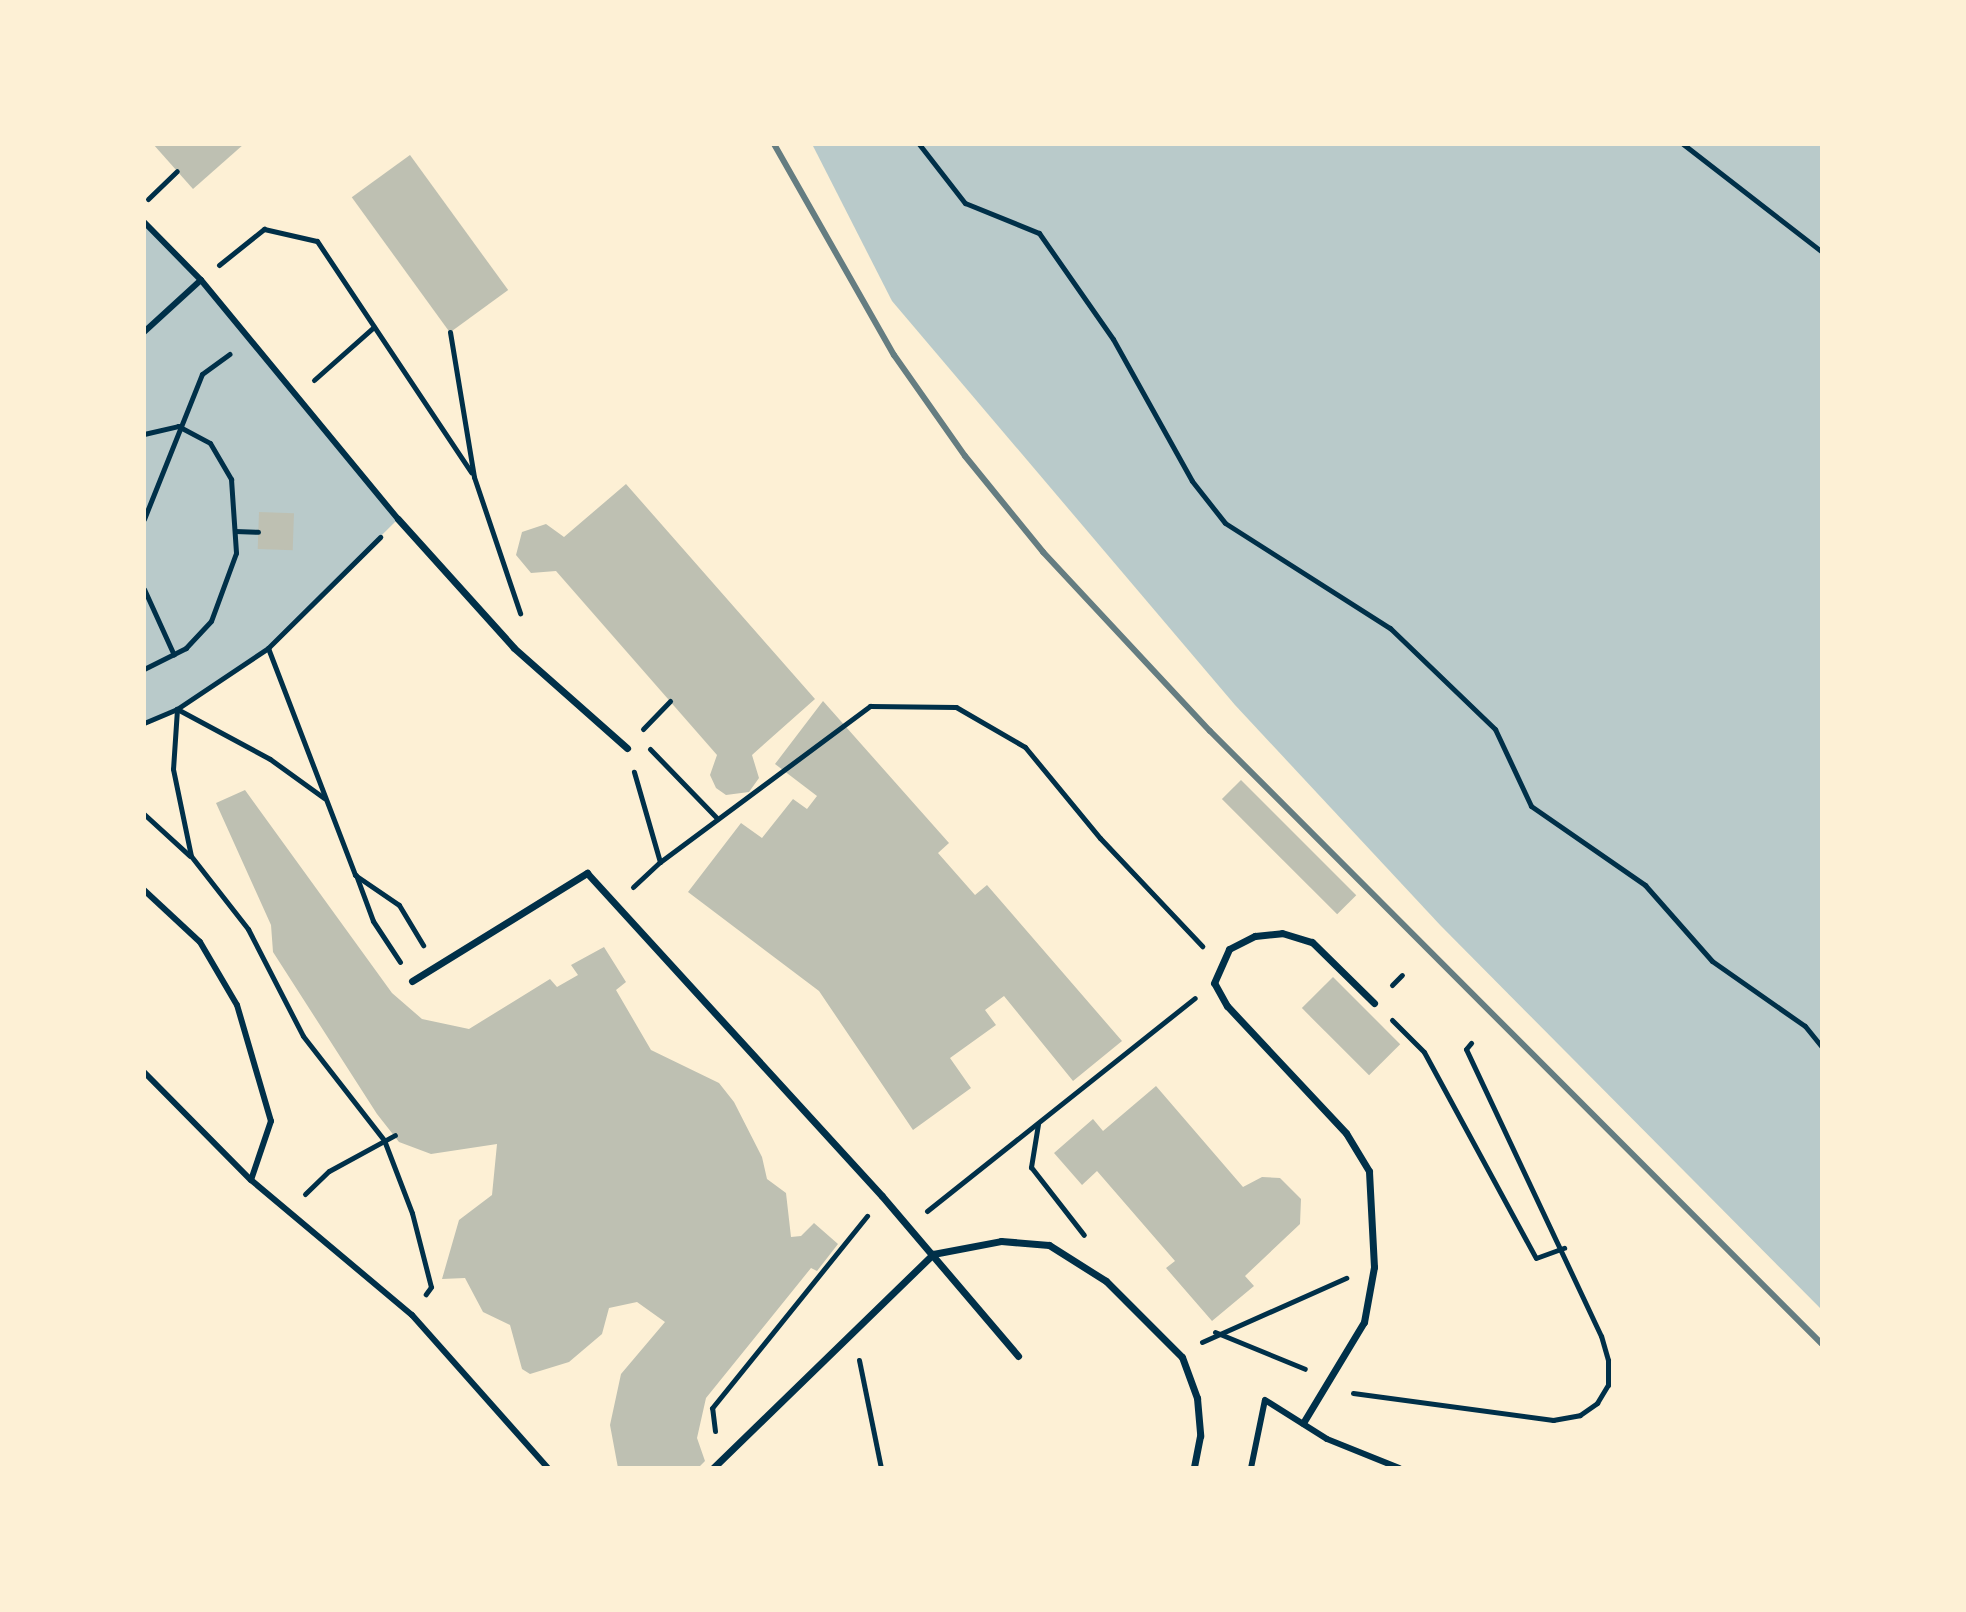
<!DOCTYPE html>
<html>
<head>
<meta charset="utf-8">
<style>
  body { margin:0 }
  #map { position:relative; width:1966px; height:1612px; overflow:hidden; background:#fdf0d5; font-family:Montserrat,sans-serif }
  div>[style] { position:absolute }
  .green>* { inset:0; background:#b9caca }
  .building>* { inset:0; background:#bec0b2; transform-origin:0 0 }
  .path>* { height:5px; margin:-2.5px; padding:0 2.5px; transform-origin:2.5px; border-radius:2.5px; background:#003049 }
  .service>* { height:6px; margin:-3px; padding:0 3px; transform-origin:3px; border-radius:3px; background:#003049 }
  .pedestrian>* { height:7px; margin:-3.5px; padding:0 3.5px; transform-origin:3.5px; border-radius:3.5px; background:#003049 }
  .rail>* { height:6px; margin:-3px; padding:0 3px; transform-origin:3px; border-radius:3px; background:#657d81 }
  span { translate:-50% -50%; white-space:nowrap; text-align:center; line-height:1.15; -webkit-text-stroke:6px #fdf0d5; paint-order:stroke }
  .frame { position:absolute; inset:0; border:146px solid #fdf0d5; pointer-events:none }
</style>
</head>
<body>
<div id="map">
  <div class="green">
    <div style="clip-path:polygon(812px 144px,1822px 144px,1822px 1310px,1441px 926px,1235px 705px,892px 301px)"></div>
    <div style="clip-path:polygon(144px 222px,201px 280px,398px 519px,268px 648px,177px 709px,144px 723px)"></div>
  </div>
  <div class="building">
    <div style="clip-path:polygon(153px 144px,244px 144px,193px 189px)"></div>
    <div style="left:410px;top:155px;width:167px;height:72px;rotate:54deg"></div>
    <div style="clip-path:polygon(626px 484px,815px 699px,752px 755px,759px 778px,749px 792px,726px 795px,716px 788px,710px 775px,717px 755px,556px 571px,531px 573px,516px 555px,522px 532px,546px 524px,564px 537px)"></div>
    <div style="left:259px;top:512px;width:35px;height:37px;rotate:2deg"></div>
    <div style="clip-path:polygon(823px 701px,949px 843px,938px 853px,975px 895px,987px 885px,1122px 1041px,1073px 1081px,1004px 996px,985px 1010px,996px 1025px,950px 1058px,971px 1088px,913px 1130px,819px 991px,688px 892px,741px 823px,762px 838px,793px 799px,807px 809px,817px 796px,775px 764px)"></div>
    <div style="left:1241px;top:780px;width:163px;height:27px;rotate:45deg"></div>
    <div style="clip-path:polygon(245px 790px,392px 993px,422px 1019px,469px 1029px,550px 979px,557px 987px,578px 975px,571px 965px,604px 947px,626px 982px,616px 990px,651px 1050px,719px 1083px,734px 1102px,762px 1157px,767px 1179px,786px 1193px,791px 1237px,801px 1236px,814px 1223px,838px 1244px,817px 1271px,811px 1268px,706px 1398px,697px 1438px,705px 1461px,698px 1468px,618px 1468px,610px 1425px,621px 1374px,665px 1322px,637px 1302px,609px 1308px,602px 1334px,569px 1362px,530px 1374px,522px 1369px,510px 1325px,483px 1312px,465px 1278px,442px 1279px,459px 1220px,492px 1195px,497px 1144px,431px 1154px,399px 1142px,377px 1114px,273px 952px,271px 925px,216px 803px)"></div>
    <div style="left:1333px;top:977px;width:95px;height:44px;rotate:45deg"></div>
    <div style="clip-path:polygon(1156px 1086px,1243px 1187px,1262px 1177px,1280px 1178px,1301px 1199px,1300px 1224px,1245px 1276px,1254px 1286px,1212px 1321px,1166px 1268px,1175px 1261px,1097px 1171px,1082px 1185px,1054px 1153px,1093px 1119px,1103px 1131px)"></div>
  </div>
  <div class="path">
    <div style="left:919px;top:144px;width:75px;rotate:52.1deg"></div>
    <div style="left:965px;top:203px;width:80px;rotate:22.1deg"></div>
    <div style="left:1039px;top:233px;width:129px;rotate:55.1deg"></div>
    <div style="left:1113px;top:339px;width:162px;rotate:60.9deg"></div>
    <div style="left:1192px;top:481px;width:53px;rotate:51.8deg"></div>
    <div style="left:1225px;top:523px;width:196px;rotate:32.5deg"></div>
    <div style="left:1390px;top:628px;width:146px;rotate:43.9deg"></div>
    <div style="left:1495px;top:729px;width:85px;rotate:64.9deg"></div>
    <div style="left:1531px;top:806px;width:139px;rotate:34.7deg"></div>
    <div style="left:1645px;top:885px;width:101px;rotate:48.6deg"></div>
    <div style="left:1712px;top:961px;width:113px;rotate:35deg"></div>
    <div style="left:1805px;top:1026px;width:27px;rotate:51deg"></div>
    <div style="left:1683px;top:144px;width:176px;rotate:37.8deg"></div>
    <div style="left:148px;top:199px;width:40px;rotate:-44deg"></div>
    <div style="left:219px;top:265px;width:58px;rotate:-38.7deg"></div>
    <div style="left:264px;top:229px;width:54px;rotate:12.8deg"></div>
    <div style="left:317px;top:241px;width:278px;rotate:56.3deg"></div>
    <div style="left:450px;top:332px;width:147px;rotate:80.6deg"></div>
    <div style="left:474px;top:477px;width:144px;rotate:71.3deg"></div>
    <div style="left:314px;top:380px;width:80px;rotate:-41.5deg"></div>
    <div style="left:144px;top:434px;width:35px;rotate:-13deg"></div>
    <div style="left:178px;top:426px;width:36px;rotate:28deg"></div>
    <div style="left:210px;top:443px;width:42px;rotate:59.7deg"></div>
    <div style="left:231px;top:479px;width:74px;rotate:86.1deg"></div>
    <div style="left:236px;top:553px;width:72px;rotate:110.2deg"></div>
    <div style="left:211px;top:621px;width:37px;rotate:133deg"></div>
    <div style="left:186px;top:648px;width:47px;rotate:153.4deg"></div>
    <div style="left:144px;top:519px;width:156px;rotate:-68.2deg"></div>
    <div style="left:202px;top:374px;width:34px;rotate:-36deg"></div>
    <div style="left:235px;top:531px;width:23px;rotate:2deg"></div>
    <div style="left:144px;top:589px;width:72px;rotate:65.6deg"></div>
    <div style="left:268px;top:648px;width:243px;rotate:69deg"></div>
    <div style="left:355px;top:875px;width:53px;rotate:34.3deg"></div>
    <div style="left:399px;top:905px;width:47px;rotate:59deg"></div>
    <div style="left:144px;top:723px;width:36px;rotate:-23deg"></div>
    <div style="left:177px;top:709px;width:110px;rotate:-33.8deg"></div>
    <div style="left:268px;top:648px;width:158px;rotate:-44.7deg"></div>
    <div style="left:643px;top:729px;width:39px;rotate:-46deg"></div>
    <div style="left:650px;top:749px;width:95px;rotate:45.9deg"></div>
    <div style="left:324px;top:798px;width:67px;rotate:-144.2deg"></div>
    <div style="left:270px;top:759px;width:106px;rotate:-151.7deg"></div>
    <div style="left:177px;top:709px;width:60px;rotate:93.8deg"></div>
    <div style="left:173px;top:769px;width:89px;rotate:78.3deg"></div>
    <div style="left:191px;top:856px;width:93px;rotate:52deg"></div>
    <div style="left:248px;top:929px;width:120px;rotate:62.8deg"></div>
    <div style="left:303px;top:1036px;width:132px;rotate:52.1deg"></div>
    <div style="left:384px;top:1140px;width:78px;rotate:69deg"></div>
    <div style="left:412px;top:1213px;width:76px;rotate:75.6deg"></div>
    <div style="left:431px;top:1287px;width:9px;rotate:126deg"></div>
    <div style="left:144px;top:814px;width:62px;rotate:42.4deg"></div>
    <div style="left:660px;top:862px;width:262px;rotate:-36.6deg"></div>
    <div style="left:870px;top:706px;width:86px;rotate:0.7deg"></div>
    <div style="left:956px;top:707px;width:80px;rotate:30.1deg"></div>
    <div style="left:1025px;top:747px;width:118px;rotate:50.5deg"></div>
    <div style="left:1100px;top:838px;width:149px;rotate:46.6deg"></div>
    <div style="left:356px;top:875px;width:49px;rotate:69.7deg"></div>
    <div style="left:373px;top:921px;width:49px;rotate:56.6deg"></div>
    <div style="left:633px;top:887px;width:37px;rotate:-43deg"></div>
    <div style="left:660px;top:862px;width:94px;rotate:-106.1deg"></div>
    <div style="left:1392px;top:985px;width:14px;rotate:-45deg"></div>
    <div style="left:1392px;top:1020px;width:45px;rotate:45deg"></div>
    <div style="left:1424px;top:1052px;width:234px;rotate:61.5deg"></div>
    <div style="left:1536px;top:1258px;width:30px;rotate:-20deg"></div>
    <div style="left:1038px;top:1124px;width:44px;rotate:99.2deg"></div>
    <div style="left:1031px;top:1167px;width:86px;rotate:52.1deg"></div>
    <div style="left:305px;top:1194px;width:33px;rotate:-44deg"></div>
    <div style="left:329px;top:1171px;width:75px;rotate:-28.6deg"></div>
    <div style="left:927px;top:1211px;width:342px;rotate:-38.5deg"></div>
    <div style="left:1215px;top:1332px;width:97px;rotate:22.3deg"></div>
    <div style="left:1202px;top:1342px;width:158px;rotate:-24deg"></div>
    <div style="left:859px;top:1360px;width:110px;rotate:78.5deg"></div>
    <div style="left:1353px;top:1393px;width:202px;rotate:7.7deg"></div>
    <div style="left:1553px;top:1420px;width:27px;rotate:-10deg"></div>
    <div style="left:1580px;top:1415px;width:21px;rotate:-35deg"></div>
    <div style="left:1597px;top:1403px;width:21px;rotate:-59deg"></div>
    <div style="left:1608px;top:1385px;width:25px;rotate:-90deg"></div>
    <div style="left:1608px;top:1360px;width:25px;rotate:-106deg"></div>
    <div style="left:1601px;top:1336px;width:317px;rotate:-115.2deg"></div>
    <div style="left:1466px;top:1049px;width:8px;rotate:-50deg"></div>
    <div style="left:715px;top:1431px;width:23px;rotate:-97deg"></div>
    <div style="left:712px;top:1408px;width:247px;rotate:-51.1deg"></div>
  </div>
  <div class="service">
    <div style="left:144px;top:222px;width:81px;rotate:45.5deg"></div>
    <div style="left:201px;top:280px;width:310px;rotate:50.5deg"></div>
    <div style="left:144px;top:332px;width:77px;rotate:-42.4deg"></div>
    <div style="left:144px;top:890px;width:76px;rotate:42.9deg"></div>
    <div style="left:200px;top:942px;width:73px;rotate:59.6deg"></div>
    <div style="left:237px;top:1005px;width:121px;rotate:73.7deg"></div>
    <div style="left:271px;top:1121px;width:62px;rotate:108.7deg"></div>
    <div style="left:144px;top:1072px;width:152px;rotate:45.3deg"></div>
    <div style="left:251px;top:1180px;width:210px;rotate:40deg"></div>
    <div style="left:412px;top:1315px;width:205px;rotate:48.4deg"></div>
    <div style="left:1251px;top:1468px;width:69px;rotate:-78.4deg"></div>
    <div style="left:1265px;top:1400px;width:73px;rotate:32.2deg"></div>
    <div style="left:1327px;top:1439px;width:78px;rotate:21.9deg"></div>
  </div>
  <div class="pedestrian">
    <div style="left:398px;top:519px;width:173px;rotate:48deg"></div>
    <div style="left:514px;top:648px;width:151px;rotate:41.5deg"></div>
    <div style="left:412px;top:981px;width:206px;rotate:-31.7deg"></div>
    <div style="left:587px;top:873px;width:437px;rotate:47.6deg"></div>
    <div style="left:882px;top:1196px;width:210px;rotate:49.6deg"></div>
    <div style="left:1303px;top:1423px;width:118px;rotate:-58.9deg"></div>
    <div style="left:1364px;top:1322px;width:56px;rotate:-79.7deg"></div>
    <div style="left:1374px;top:1267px;width:96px;rotate:-93deg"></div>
    <div style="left:1369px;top:1171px;width:44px;rotate:-121.2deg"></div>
    <div style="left:1346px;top:1133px;width:174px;rotate:-133.1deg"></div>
    <div style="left:1227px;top:1006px;width:26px;rotate:-119deg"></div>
    <div style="left:1214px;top:983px;width:37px;rotate:-66deg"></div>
    <div style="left:1229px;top:949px;width:29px;rotate:-27deg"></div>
    <div style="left:1255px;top:936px;width:27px;rotate:-6deg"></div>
    <div style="left:1282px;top:933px;width:31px;rotate:17deg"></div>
    <div style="left:1312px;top:942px;width:87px;rotate:44.5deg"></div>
    <div style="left:713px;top:1468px;width:307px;rotate:-44.2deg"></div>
    <div style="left:933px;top:1254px;width:69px;rotate:-10.8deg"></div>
    <div style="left:1001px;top:1241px;width:48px;rotate:4.8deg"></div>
    <div style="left:1049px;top:1245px;width:67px;rotate:32.3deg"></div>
    <div style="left:1106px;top:1281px;width:107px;rotate:45deg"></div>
    <div style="left:1182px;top:1357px;width:44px;rotate:69.9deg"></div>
    <div style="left:1197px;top:1398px;width:38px;rotate:85deg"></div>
    <div style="left:1200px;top:1436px;width:33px;rotate:101deg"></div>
  </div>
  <div class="rail">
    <div style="left:774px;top:144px;width:243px;rotate:60.4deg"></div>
    <div style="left:894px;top:355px;width:123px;rotate:54.9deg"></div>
    <div style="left:965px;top:456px;width:124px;rotate:50.9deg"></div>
    <div style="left:1043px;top:552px;width:245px;rotate:47deg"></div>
    <div style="left:1210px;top:731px;width:866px;rotate:45.05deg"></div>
  </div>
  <div class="frame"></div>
</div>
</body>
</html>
